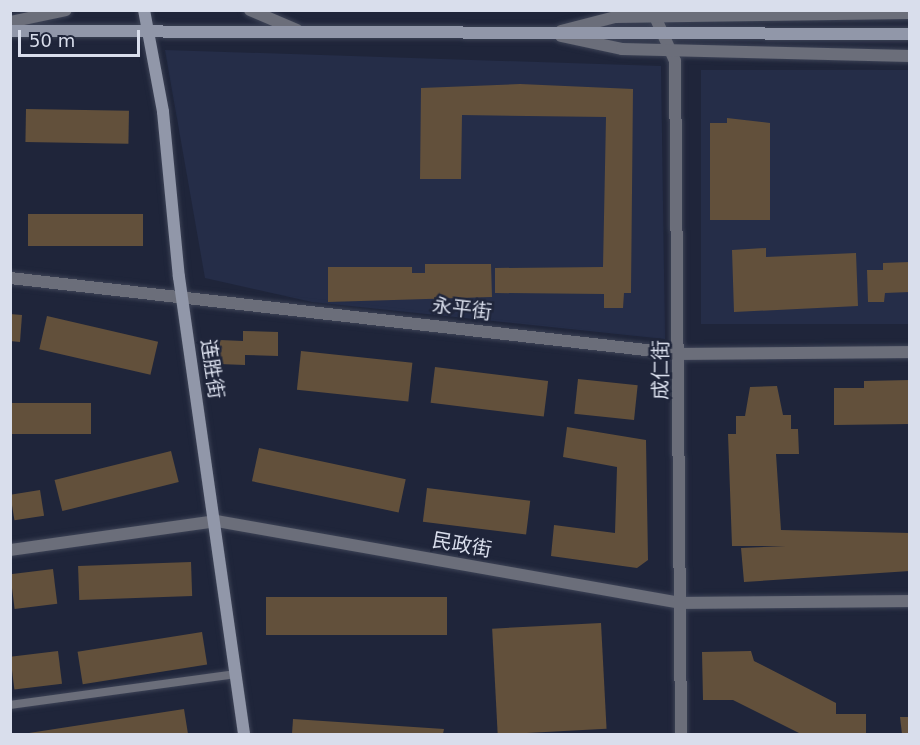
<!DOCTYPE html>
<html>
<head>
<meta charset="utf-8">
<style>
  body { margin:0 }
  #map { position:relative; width:920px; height:745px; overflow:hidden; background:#1f253a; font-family:"DejaVu Sans","Noto Sans SC",sans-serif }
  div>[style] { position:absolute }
  .built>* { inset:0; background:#252d48; transform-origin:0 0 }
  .building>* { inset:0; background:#62503b; transform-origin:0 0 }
  .roads { filter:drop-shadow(0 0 2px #3d4356) drop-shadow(0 0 2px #3d4356) }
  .service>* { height:8px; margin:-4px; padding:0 4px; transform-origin:4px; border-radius:4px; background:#6b6e7a }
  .minor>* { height:12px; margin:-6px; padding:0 6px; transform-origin:6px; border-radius:6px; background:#6b6e7a }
  .tertiary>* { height:12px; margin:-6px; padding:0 6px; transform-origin:6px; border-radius:6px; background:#6b6e7a }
  .secondary>* { height:12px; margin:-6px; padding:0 6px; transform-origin:6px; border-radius:6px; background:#9197a9 }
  span { translate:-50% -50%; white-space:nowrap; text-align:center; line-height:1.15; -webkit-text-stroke:5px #1f253a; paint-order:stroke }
  .street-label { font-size:20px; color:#d9deec }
  .frame { position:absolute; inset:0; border:12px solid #d9deec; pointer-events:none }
  .scale { position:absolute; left:18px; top:30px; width:122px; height:27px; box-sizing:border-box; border:3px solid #d9deec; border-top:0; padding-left:8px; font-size:18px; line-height:21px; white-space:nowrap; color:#d9deec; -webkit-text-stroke:4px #1f253a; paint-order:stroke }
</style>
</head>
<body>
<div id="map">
  <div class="built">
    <div style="clip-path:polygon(165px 50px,661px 66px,665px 339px,312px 302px,205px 278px)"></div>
    <div style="left:701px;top:70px;width:208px;height:254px"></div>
  </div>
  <div class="building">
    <div style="clip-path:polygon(520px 84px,633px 89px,631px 293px,624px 293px,623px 308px,604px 308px,604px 294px,495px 293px,495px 268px,603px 267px,606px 117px,462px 115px,461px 179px,420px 179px,421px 88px)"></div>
    <div style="left:26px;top:109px;width:103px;height:33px;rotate:1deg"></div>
    <div style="clip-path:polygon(727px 118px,770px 123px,770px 220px,710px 220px,710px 123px,727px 123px)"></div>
    <div style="left:143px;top:214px;width:32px;height:115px;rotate:90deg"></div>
    <div style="clip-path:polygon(766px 248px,766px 257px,856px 253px,858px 306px,734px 312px,732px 250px)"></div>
    <div style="clip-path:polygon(910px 262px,910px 292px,885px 293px,884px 302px,868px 302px,867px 270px,883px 270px,883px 263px)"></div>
    <div style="clip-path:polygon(425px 264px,491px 264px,492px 297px,328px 302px,328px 267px,412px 267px,412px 273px,425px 273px)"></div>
    <div style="clip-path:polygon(10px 314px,22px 315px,20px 342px,10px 341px)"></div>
    <div style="left:47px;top:316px;width:114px;height:34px;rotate:13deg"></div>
    <div style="clip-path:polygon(243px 331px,278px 332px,278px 356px,245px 355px,245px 365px,219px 364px,220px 340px,243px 341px)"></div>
    <div style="left:301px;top:351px;width:112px;height:39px;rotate:6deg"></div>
    <div style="left:435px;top:367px;width:114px;height:36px;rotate:7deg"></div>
    <div style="left:578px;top:379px;width:60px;height:35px;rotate:6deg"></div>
    <div style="clip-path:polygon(910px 380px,910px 424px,834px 425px,834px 388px,864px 388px,864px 381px)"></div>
    <div style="clip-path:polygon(777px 386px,783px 415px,791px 415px,791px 429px,798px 429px,799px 454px,776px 454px,781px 530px,910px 533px,910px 571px,744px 582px,741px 548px,786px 546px,732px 546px,728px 434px,736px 434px,736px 416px,745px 416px,750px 387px)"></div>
    <div style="left:10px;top:403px;width:81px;height:31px"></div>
    <div style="clip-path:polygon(567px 427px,646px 440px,648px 560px,637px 568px,551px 556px,554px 525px,615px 533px,617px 467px,563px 457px)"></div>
    <div style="left:259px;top:448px;width:150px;height:34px;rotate:12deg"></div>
    <div style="left:171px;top:451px;width:32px;height:120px;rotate:76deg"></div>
    <div style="left:427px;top:488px;width:104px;height:34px;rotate:7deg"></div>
    <div style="left:40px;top:490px;width:26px;height:30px;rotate:81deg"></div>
    <div style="left:191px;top:562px;width:34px;height:113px;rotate:88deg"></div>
    <div style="left:53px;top:569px;width:35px;height:43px;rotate:83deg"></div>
    <div style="left:447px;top:597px;width:38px;height:181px;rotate:90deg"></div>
    <div style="left:601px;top:623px;width:106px;height:109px;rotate:87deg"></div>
    <div style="left:202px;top:632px;width:33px;height:126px;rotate:81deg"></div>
    <div style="left:58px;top:651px;width:33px;height:48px;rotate:83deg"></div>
    <div style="clip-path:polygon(751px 651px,754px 661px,836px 703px,836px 714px,866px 714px,866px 734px,801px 734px,733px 700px,703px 700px,702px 652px)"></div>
    <div style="clip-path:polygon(184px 709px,188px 734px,29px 734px,29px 733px)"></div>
    <div style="clip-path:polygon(900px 717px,910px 717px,910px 734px,902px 734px)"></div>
    <div style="clip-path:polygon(293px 719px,444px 729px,443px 734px,292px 734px)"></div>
  </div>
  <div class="roads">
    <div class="service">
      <div style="left:10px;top:705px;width:228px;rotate:-7.8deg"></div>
    </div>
    <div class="minor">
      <div style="left:10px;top:278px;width:675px;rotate:6.46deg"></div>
      <div style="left:681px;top:354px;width:229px;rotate:-0.5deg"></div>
      <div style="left:10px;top:550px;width:208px;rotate:-8deg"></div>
      <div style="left:216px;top:521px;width:471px;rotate:10deg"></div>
      <div style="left:680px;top:603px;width:230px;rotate:-0.5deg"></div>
    </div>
    <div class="tertiary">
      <div style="left:250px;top:10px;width:51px;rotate:23.1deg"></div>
      <div style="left:652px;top:10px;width:56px;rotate:65.7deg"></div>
      <div style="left:675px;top:61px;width:673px;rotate:89.49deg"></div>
      <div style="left:10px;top:22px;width:57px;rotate:-12.1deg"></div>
      <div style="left:561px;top:31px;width:56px;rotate:-14.5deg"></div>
      <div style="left:615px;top:17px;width:295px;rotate:-0.8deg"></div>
      <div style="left:561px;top:36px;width:62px;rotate:12deg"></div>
      <div style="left:622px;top:49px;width:288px;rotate:1.4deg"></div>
    </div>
    <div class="secondary">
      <div style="left:144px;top:10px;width:104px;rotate:79.4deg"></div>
      <div style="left:163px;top:112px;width:166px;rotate:84.5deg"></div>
      <div style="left:179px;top:277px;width:462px;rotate:81.9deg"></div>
      <div style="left:10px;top:31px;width:900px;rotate:0.19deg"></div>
    </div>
  </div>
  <div class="street-label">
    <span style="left:462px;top:309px;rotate:7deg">永平街</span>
    <span style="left:212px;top:369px;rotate:81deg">连胜街</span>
    <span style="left:661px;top:370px;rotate:-90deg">成仁街</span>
    <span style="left:462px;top:545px;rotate:10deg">民政街</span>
  </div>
  <div class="frame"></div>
  <div class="scale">50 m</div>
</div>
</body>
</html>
